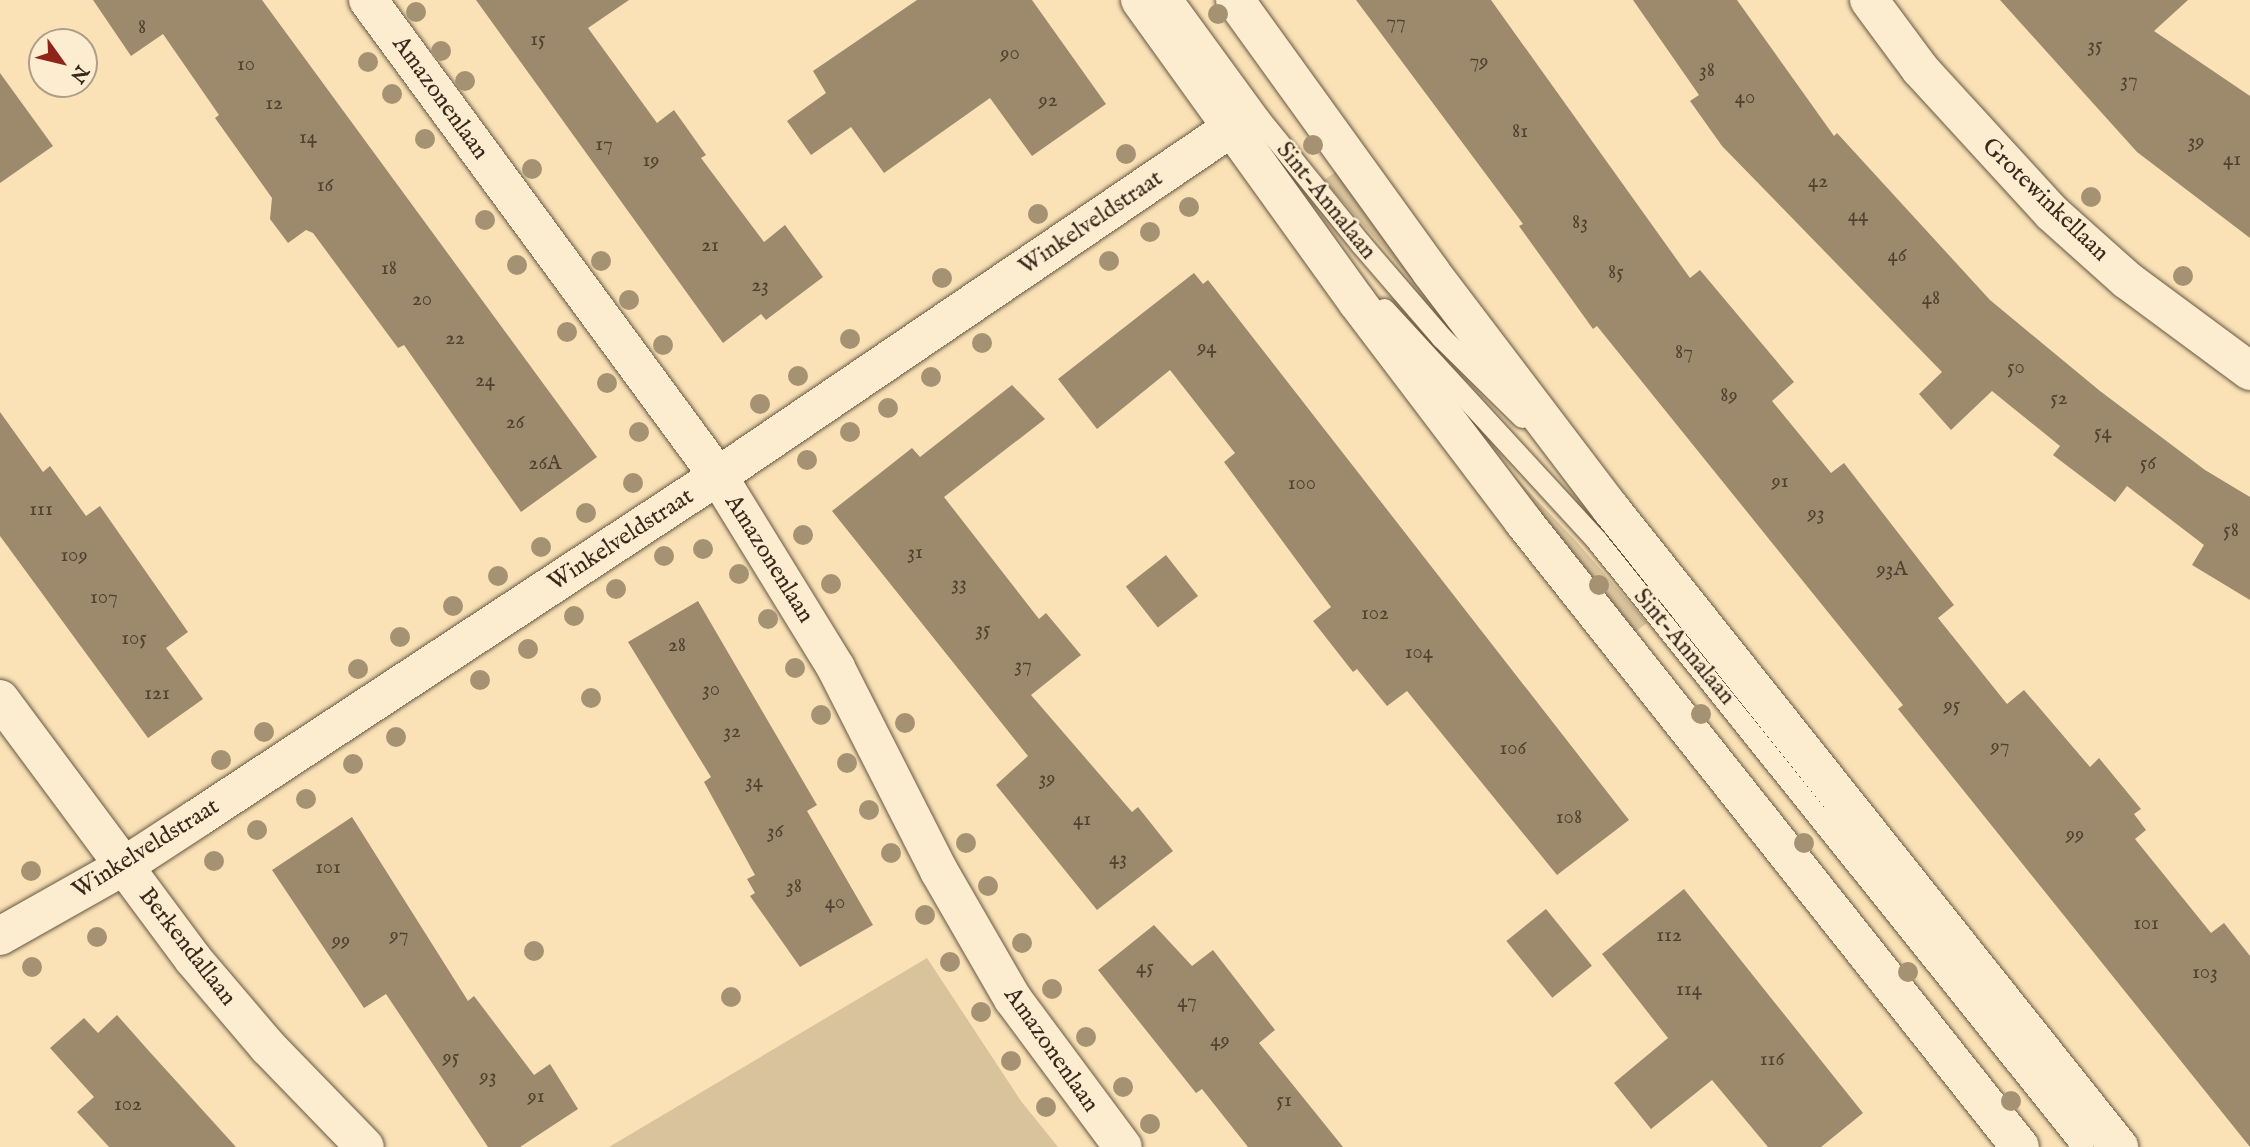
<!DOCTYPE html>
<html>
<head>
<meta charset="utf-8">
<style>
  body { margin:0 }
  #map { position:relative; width:2250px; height:1147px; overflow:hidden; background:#fae2b6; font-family:"IM FELL English",serif }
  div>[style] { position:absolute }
  .green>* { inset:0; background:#d9c39c }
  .building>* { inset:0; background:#9d896c; transform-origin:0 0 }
  .roads { filter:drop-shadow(0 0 2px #685742) drop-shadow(0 0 2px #685742) }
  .lane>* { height:21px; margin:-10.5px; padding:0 10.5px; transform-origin:10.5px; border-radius:10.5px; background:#fcecd0 }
  .street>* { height:38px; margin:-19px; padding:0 19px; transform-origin:19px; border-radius:19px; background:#fcecd0 }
  .secondary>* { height:38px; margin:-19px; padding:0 19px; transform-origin:19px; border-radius:19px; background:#fcecd0 }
  .trees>* { width:20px; height:20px; margin:-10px; border-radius:50%; background:#a59273 }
  span { translate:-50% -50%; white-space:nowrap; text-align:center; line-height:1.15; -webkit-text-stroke:5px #fcecd0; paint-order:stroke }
  .number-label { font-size:21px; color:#514130 }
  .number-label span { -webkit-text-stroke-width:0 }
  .street-label { font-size:24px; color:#38291c }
  .north { position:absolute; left:28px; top:28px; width:70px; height:70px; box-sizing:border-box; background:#fcecd0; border:2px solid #ae9e88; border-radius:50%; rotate:124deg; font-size:19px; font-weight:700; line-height:28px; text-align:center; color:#38291c }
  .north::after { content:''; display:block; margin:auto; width:24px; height:32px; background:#8f2418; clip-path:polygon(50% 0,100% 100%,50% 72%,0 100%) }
</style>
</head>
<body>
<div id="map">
  <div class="green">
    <div style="clip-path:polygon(1340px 169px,1466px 342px,1324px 180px)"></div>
    <div style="clip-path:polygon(1464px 424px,1576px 541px,1647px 623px,1630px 636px)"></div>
    <div style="clip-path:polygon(927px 958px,1021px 1101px,1058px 1147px,609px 1147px)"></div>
  </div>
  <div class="building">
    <div style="clip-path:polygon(93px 0,262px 0,597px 457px,521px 512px,404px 345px,398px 348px,313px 233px,306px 230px,288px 243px,270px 219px,272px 198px,215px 118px,219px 115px,163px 34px,131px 56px)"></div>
    <div style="clip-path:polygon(476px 0,629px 0,588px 28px,657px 123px,674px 110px,706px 155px,701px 158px,764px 242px,785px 225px,823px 277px,766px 320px,761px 314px,723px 343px)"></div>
    <div style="clip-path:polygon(917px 0,1032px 0,1106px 104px,1032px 156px,990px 98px,884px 173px,851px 127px,811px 155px,787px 121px,826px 93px,813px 71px)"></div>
    <div style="clip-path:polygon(1356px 0,1491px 0,1690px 278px,1700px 270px,1794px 382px,1772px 401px,1831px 473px,1844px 463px,1954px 605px,1938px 618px,2007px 704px,2024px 690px,2090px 767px,2099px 758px,2141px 809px,2134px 814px,2146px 830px,2135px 839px,2211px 933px,2224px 923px,2250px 956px,2250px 1147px,1898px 709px,1903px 705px,1597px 326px,1593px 329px,1519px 226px,1523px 224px)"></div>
    <div style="clip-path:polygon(1633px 0,1737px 0,1834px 136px,1837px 133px,1990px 300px,2100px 391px,2205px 470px,2250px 497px,2250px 600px,2192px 565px,2204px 545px,2127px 486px,2115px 502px,2053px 455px,2060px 446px,1992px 391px,1951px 430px,1919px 394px,1942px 372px,1722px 146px,1690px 101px,1699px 95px)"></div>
    <div style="clip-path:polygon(2000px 0,2188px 0,2154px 31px,2250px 96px,2250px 238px,2137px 152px)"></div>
    <div style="clip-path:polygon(0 73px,53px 146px,0 183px)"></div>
    <div style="clip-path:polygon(1194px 273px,1203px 284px,1208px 280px,1629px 820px,1557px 875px,1407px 691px,1387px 706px,1357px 669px,1353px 672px,1313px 621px,1331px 607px,1224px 462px,1235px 453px,1170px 370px,1097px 429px,1058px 379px)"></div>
    <div style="clip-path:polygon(1012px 385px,1045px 419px,944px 497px,1039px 619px,1046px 613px,1081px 655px,1031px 695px,1132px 812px,1138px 807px,1173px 851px,1097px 910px,996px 785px,1028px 756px,832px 511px,912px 448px,920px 457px)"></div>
    <div style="clip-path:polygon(0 412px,43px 472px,50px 466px,86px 516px,100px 506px,188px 632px,166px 648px,203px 699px,148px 738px,0 536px)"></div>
    <div style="left:1166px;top:555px;width:52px;height:51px;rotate:52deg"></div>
    <div style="clip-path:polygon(698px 601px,817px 805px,807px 811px,873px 925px,800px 967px,750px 896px,755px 893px,747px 879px,755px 875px,704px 782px,711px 777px,628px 642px)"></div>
    <div style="clip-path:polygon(352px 817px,468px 1001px,474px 996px,534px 1075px,550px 1064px,578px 1109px,520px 1147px,488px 1147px,386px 994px,364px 1008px,272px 870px)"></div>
    <div style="clip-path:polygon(1684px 889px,1863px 1113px,1821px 1147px,1768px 1147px,1712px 1080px,1651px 1129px,1614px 1083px,1668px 1038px,1602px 954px)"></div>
    <div style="left:1546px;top:909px;width:73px;height:51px;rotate:51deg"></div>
    <div style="clip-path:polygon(1154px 925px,1192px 966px,1213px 950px,1275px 1030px,1259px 1043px,1343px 1147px,1248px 1147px,1202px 1089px,1196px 1093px,1098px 970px)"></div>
    <div style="clip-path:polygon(117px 1015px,148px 1050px,236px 1147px,109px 1147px,77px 1112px,94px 1097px,50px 1048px,84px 1018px,98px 1033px)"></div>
  </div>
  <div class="roads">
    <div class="lane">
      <div style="left:1173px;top:0;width:146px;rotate:53.9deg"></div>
      <div style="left:1259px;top:118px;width:162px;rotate:51deg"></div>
      <div style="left:1361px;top:244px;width:123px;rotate:49.3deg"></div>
      <div style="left:1441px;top:337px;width:114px;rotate:44.6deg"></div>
      <div style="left:1384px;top:309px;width:315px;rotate:47.4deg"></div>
      <div style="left:1597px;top:541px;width:777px;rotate:51.27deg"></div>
    </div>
    <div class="street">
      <div style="left:368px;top:0;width:591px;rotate:53.67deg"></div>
      <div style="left:718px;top:476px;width:225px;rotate:58.4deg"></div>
      <div style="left:836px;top:668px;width:228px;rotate:63.1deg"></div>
      <div style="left:939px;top:871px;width:148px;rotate:60deg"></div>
      <div style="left:1013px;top:999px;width:184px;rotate:53.4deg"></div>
      <div style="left:1869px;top:0;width:86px;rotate:53.5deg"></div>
      <div style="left:1920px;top:69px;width:195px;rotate:47.5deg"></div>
      <div style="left:2052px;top:213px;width:101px;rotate:41.8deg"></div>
      <div style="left:2127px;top:280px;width:153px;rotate:36.5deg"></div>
      <div style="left:0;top:699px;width:324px;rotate:53.4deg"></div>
      <div style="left:193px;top:959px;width:116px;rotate:49.6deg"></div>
      <div style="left:268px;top:1047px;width:139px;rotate:45.9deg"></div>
      <div style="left:0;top:936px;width:142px;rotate:-29.4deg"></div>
      <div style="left:124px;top:866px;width:86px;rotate:-33.1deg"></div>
      <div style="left:196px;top:819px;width:625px;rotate:-33.31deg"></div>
      <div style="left:718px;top:476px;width:620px;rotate:-34.15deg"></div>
    </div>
    <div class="secondary">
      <div style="left:1140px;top:0;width:372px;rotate:54.3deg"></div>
      <div style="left:1357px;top:302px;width:275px;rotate:52.8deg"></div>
      <div style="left:1523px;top:521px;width:799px;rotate:51.55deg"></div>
      <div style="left:1235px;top:0;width:335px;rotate:54.2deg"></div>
      <div style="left:1431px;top:272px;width:298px;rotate:52.8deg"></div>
      <div style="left:1611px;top:509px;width:816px;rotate:51.47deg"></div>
    </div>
  </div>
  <div class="trees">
    <div style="left:416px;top:12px"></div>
    <div style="left:1218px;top:14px"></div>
    <div style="left:441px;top:51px"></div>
    <div style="left:368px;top:62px"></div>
    <div style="left:465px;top:81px"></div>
    <div style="left:392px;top:94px"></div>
    <div style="left:425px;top:139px"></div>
    <div style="left:1313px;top:145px"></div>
    <div style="left:1126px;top:154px"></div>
    <div style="left:532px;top:169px"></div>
    <div style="left:2091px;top:197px"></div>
    <div style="left:1189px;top:207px"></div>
    <div style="left:1038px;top:214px"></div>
    <div style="left:485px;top:220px"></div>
    <div style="left:1150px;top:232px"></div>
    <div style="left:601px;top:261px"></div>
    <div style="left:1109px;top:261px"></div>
    <div style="left:517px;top:265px"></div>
    <div style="left:2183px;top:276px"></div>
    <div style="left:942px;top:278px"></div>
    <div style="left:629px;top:300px"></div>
    <div style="left:567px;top:332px"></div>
    <div style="left:850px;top:339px"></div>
    <div style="left:982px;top:343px"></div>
    <div style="left:663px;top:345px"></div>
    <div style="left:798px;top:376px"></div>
    <div style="left:931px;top:377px"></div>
    <div style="left:607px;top:383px"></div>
    <div style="left:760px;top:404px"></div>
    <div style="left:888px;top:408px"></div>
    <div style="left:639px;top:432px"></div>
    <div style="left:850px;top:432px"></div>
    <div style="left:807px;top:460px"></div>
    <div style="left:633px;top:483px"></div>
    <div style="left:586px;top:513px"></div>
    <div style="left:803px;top:535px"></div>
    <div style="left:541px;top:547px"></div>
    <div style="left:703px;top:549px"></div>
    <div style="left:664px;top:556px"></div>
    <div style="left:739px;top:574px"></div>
    <div style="left:498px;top:576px"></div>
    <div style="left:831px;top:584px"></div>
    <div style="left:1599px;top:585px"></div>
    <div style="left:616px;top:589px"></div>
    <div style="left:453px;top:606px"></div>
    <div style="left:574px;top:616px"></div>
    <div style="left:768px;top:619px"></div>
    <div style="left:400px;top:637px"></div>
    <div style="left:528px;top:649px"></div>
    <div style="left:795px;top:668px"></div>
    <div style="left:358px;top:669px"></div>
    <div style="left:480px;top:680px"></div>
    <div style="left:591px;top:698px"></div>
    <div style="left:1701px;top:714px"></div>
    <div style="left:821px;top:715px"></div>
    <div style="left:905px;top:723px"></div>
    <div style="left:264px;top:732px"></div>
    <div style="left:396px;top:737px"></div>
    <div style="left:221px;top:760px"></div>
    <div style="left:847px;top:763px"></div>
    <div style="left:353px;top:764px"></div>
    <div style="left:306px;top:799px"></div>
    <div style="left:869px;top:810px"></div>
    <div style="left:257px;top:830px"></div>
    <div style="left:966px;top:843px"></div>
    <div style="left:1804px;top:843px"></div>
    <div style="left:891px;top:853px"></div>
    <div style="left:214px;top:861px"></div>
    <div style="left:31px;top:871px"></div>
    <div style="left:988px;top:886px"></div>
    <div style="left:925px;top:915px"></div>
    <div style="left:97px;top:937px"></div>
    <div style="left:1022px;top:943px"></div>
    <div style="left:534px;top:951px"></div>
    <div style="left:950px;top:962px"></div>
    <div style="left:32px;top:967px"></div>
    <div style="left:1908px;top:972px"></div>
    <div style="left:1052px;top:989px"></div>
    <div style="left:731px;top:997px"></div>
    <div style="left:981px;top:1012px"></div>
    <div style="left:1086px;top:1037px"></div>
    <div style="left:1011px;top:1061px"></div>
    <div style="left:1123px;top:1087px"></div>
    <div style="left:2011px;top:1101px"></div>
    <div style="left:1046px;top:1107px"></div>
    <div style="left:1150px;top:1124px"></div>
  </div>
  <div class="number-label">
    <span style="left:1396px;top:23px">77</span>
    <span style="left:142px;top:28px">8</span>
    <span style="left:538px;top:40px">15</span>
    <span style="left:2095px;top:46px">35</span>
    <span style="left:1010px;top:54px">90</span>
    <span style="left:1479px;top:62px">79</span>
    <span style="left:246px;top:65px">10</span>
    <span style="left:1707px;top:71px">38</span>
    <span style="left:2129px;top:81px">37</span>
    <span style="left:1745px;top:98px">40</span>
    <span style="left:1048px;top:101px">92</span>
    <span style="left:274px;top:104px">12</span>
    <span style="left:1520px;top:132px">81</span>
    <span style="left:308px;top:138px">14</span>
    <span style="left:2196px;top:142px">39</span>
    <span style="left:604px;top:145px">17</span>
    <span style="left:2232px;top:160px">41</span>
    <span style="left:651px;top:161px">19</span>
    <span style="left:1818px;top:182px">42</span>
    <span style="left:325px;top:186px">16</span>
    <span style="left:1858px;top:216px">44</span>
    <span style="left:1580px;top:223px">83</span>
    <span style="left:710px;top:246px">21</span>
    <span style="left:1897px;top:256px">46</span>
    <span style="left:389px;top:269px">18</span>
    <span style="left:1616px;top:273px">85</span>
    <span style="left:760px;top:286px">23</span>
    <span style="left:1931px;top:299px">48</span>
    <span style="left:422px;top:300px">20</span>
    <span style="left:455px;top:339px">22</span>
    <span style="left:1207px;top:348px">94</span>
    <span style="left:1684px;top:353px">87</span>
    <span style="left:2016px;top:368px">50</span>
    <span style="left:485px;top:381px">24</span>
    <span style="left:1729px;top:396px">89</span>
    <span style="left:2059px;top:399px">52</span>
    <span style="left:515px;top:423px">26</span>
    <span style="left:2103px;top:433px">54</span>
    <span style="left:545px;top:464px">26A</span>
    <span style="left:2148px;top:464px">56</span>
    <span style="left:1780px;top:482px">91</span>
    <span style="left:1302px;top:484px">100</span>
    <span style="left:41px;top:510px">111</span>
    <span style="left:1816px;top:514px">93</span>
    <span style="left:2231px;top:531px">58</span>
    <span style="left:915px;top:553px">31</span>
    <span style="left:74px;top:556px">109</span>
    <span style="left:1892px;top:570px">93A</span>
    <span style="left:959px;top:584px">33</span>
    <span style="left:104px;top:598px">107</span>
    <span style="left:1375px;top:614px">102</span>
    <span style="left:983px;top:630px">35</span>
    <span style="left:134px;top:639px">105</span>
    <span style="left:677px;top:646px">28</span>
    <span style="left:1419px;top:653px">104</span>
    <span style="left:1023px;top:666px">37</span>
    <span style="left:711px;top:690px">30</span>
    <span style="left:157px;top:694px">121</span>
    <span style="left:1952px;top:706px">95</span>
    <span style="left:732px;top:732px">32</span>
    <span style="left:2000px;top:747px">97</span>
    <span style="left:1513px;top:749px">106</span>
    <span style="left:1047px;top:779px">39</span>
    <span style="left:754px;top:782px">34</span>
    <span style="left:1569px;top:818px">108</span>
    <span style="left:1082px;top:820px">41</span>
    <span style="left:775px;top:832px">36</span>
    <span style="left:2075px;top:835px">99</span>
    <span style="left:1118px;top:859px">43</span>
    <span style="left:328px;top:868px">101</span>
    <span style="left:794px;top:887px">38</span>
    <span style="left:835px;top:903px">40</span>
    <span style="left:2146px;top:924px">101</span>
    <span style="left:399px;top:936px">97</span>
    <span style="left:1669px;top:936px">112</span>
    <span style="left:341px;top:941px">99</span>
    <span style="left:1145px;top:968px">45</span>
    <span style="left:2205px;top:973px">103</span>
    <span style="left:1689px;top:990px">114</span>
    <span style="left:1187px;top:1002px">47</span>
    <span style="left:1220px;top:1041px">49</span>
    <span style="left:451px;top:1058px">95</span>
    <span style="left:1772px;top:1060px">116</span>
    <span style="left:488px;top:1077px">93</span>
    <span style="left:536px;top:1097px">91</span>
    <span style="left:1284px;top:1101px">51</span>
    <span style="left:128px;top:1105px">102</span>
  </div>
  <div class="street-label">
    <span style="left:440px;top:98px;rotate:54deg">Amazonenlaan</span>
    <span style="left:2045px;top:200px;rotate:44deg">Grotewinkellaan</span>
    <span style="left:1326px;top:201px;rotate:51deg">Sint-Annalaan</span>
    <span style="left:1091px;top:223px;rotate:-34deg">Winkelveldstraat</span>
    <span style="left:621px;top:540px;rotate:-33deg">Winkelveldstraat</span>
    <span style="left:769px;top:559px;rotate:58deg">Amazonenlaan</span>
    <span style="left:1684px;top:647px;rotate:50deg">Sint-Annalaan</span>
    <span style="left:146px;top:849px;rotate:-32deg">Winkelveldstraat</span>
    <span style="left:187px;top:947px;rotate:52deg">Berkendallaan</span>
    <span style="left:1051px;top:1050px;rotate:55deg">Amazonenlaan</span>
  </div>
  <div class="north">N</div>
</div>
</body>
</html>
